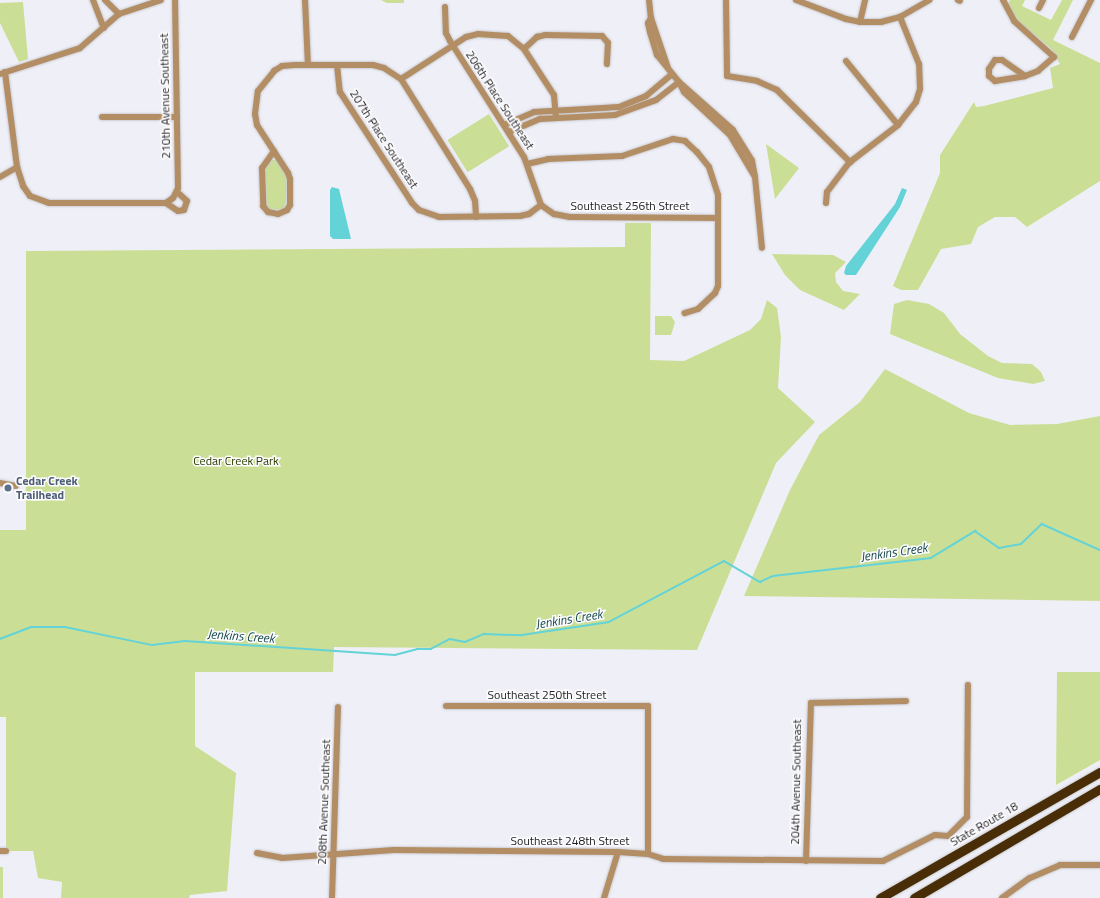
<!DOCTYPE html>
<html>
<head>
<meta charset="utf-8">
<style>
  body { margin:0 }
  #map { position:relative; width:1100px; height:898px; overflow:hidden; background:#efeff7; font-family:"Titillium Web",sans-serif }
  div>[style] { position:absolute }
  .green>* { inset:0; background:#cadf95; transform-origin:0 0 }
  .water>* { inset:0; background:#64d3d8 }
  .stream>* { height:1.5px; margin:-0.75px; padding:0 0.75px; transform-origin:0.75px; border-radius:0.75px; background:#64d3d8 }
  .roads { filter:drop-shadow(0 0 1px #cacad1) drop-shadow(0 0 1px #cacad1) }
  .minor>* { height:6px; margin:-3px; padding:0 3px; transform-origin:3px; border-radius:3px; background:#b38e64 }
  .highway>* { height:9px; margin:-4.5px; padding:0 4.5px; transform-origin:4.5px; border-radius:4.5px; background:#492d07 }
  .dots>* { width:11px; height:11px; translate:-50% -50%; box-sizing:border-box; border:2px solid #fdfdff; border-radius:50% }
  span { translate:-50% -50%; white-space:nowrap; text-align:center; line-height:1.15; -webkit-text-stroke:3px #fdfdff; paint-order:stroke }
  .street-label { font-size:12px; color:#212124 }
  .park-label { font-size:12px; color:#2e3900 }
  .service-label { font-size:12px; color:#4e5e75; font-weight:700 }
  .left { translate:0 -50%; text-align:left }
  .water-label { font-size:13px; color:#17494c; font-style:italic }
</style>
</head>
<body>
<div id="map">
  <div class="green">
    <div style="clip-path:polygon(381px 0,404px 0,404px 3px,387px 3px)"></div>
    <div style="clip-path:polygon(1010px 0,1025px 0,1022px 6px,1051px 20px,1062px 0,1073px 0,1053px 40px,1100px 63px,1100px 181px,1027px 227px,1015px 217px,995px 217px,978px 227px,971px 244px,941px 249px,918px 290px,901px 290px,893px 286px,940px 173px,940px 155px,974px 102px,976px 107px,984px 106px,1053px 88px,1050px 68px,1060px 64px,1050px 48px,1015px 19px,1007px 6px)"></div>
    <div style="clip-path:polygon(23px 2px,28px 59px,19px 62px,0 23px,0 3px)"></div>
    <div style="left:489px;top:114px;width:38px;height:49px;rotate:58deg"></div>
    <div style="clip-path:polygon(766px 144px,799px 168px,775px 199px)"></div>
    <div style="clip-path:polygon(270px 160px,276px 160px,287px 178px,286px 202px,285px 207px,278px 210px,270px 209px,265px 203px,265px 171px)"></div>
    <div style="clip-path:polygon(625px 223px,651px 223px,650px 360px,684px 361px,750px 330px,761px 319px,767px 300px,777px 308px,781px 337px,778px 388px,815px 422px,776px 463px,697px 650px,334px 647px,333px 672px,195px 672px,195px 746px,236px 773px,227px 891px,190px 895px,189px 898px,61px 898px,62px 882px,38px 878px,33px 851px,6px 851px,6px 717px,0 717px,0 530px,26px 530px,26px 251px,625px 247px)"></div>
    <div style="clip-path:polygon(772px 254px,833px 255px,846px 262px,835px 273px,836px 282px,843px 291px,860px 294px,844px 310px,800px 290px,785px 275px)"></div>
    <div style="clip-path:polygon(907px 300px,929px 304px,944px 313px,960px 334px,988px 356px,1002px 363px,1032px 364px,1041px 372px,1045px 381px,1033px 384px,998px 378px,890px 334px,894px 304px)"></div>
    <div style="clip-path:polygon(655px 316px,671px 316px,675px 322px,671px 335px,655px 335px)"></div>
    <div style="clip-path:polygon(885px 369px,969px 413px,1010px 425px,1057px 424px,1100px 416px,1100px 601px,744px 596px,790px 490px,819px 435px,860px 402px)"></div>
    <div style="clip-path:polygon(1057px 672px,1100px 672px,1100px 760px,1056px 785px)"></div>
    <div style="left:3px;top:867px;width:31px;height:3px;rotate:90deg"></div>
  </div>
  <div class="water">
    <div style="clip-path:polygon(332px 187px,339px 189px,351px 239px,333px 239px,330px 236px,330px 190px)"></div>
    <div style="clip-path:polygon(902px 188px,907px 190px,900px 207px,856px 275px,846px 275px,844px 273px,846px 266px,895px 204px)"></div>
  </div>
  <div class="stream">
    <div style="left:0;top:639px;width:33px;rotate:-21deg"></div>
    <div style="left:31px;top:627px;width:34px"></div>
    <div style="left:65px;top:627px;width:89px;rotate:11.7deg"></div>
    <div style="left:152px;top:645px;width:33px;rotate:-7deg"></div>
    <div style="left:185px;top:641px;width:210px;rotate:3.8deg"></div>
    <div style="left:395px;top:655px;width:23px;rotate:-15deg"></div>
    <div style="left:417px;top:649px;width:14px"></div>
    <div style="left:431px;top:649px;width:21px;rotate:-28deg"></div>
    <div style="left:450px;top:639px;width:15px;rotate:11deg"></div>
    <div style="left:465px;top:642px;width:21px;rotate:-23deg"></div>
    <div style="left:484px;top:634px;width:38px;rotate:2deg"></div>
    <div style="left:522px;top:635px;width:88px;rotate:-8.5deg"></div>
    <div style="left:609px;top:622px;width:130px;rotate:-27.9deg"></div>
    <div style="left:724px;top:561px;width:42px;rotate:30.3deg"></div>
    <div style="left:760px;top:582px;width:14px;rotate:-25deg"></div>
    <div style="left:773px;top:576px;width:159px;rotate:-6.5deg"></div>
    <div style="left:931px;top:558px;width:52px;rotate:-31.5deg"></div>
    <div style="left:975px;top:531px;width:29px;rotate:35deg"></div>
    <div style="left:999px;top:548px;width:22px;rotate:-10deg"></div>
    <div style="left:1021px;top:544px;width:29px;rotate:-44deg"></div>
    <div style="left:1042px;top:524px;width:64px;rotate:24.1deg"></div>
  </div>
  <div class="roads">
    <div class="minor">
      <div style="left:93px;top:0;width:30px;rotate:69deg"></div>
      <div style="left:105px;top:0;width:20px;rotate:45deg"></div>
      <div style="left:305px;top:0;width:65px;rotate:87.4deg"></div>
      <div style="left:649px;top:0;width:18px;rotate:84deg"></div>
      <div style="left:726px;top:0;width:76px;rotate:89.2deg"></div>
      <div style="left:727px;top:76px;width:30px;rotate:9deg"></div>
      <div style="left:757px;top:81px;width:22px;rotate:24deg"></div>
      <div style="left:777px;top:90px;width:103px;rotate:44.6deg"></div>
      <div style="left:796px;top:0;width:53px;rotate:20.8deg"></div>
      <div style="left:846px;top:19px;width:14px;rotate:12deg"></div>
      <div style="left:860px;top:22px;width:21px"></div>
      <div style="left:881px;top:22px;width:20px;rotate:-15deg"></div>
      <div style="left:900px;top:17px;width:34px;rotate:-30deg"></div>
      <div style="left:958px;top:0;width:2px;rotate:27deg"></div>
      <div style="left:1003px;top:0;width:24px;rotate:62deg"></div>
      <div style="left:1014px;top:21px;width:54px;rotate:42deg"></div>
      <div style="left:1054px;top:57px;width:21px;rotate:139deg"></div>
      <div style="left:1038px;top:71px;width:14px;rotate:159deg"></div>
      <div style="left:1025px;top:76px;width:28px;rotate:-145deg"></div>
      <div style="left:1002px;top:60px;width:7px;rotate:180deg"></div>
      <div style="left:995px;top:60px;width:11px;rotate:124deg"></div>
      <div style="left:989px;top:69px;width:7px;rotate:90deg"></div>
      <div style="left:989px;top:76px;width:8px;rotate:40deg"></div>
      <div style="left:995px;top:81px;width:30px;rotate:-9deg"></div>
      <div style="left:445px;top:7px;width:26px;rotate:88deg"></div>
      <div style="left:446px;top:33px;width:9px;rotate:63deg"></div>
      <div style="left:450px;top:41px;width:138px;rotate:57.5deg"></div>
      <div style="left:524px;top:157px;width:51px;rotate:70.5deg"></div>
      <div style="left:1039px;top:8px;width:9px;rotate:-63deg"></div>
      <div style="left:860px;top:22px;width:23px;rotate:-77deg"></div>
      <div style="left:1072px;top:37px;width:42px;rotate:-62.8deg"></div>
      <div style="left:524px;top:49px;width:18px;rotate:-43deg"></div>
      <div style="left:537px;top:37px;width:8px;rotate:-14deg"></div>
      <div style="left:545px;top:35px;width:57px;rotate:1deg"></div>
      <div style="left:602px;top:36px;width:9px;rotate:49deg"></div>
      <div style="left:608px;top:43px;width:21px;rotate:93deg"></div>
      <div style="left:846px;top:61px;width:82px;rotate:50.9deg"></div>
      <div style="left:337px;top:65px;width:27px;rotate:84deg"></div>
      <div style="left:340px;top:92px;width:132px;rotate:57deg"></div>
      <div style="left:412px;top:203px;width:10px;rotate:45deg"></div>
      <div style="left:419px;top:210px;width:21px;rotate:19deg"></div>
      <div style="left:439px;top:217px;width:81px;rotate:-0.7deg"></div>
      <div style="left:520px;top:216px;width:9px;rotate:-13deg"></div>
      <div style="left:529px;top:214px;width:15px;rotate:-37deg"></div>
      <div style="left:5px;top:72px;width:96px;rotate:82.8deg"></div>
      <div style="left:17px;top:167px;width:20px;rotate:72deg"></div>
      <div style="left:23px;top:186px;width:12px;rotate:55deg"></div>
      <div style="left:30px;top:196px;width:20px;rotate:20deg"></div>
      <div style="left:49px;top:203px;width:117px"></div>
      <div style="left:166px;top:203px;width:9px;rotate:-36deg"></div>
      <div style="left:173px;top:198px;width:11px;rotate:-63deg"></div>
      <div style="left:178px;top:188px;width:188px;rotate:-90.9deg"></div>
      <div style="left:0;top:74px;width:84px;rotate:-18deg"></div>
      <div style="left:80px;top:48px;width:52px;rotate:-41.1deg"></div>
      <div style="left:119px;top:14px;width:44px;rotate:-18.4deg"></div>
      <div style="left:401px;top:79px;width:77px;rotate:-32.9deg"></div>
      <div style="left:466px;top:37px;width:12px;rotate:-14deg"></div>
      <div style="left:478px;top:34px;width:30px;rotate:4deg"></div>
      <div style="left:508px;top:36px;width:21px;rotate:39deg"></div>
      <div style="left:524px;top:49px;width:55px;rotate:56.9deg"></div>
      <div style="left:554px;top:95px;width:22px;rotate:85deg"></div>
      <div style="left:679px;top:82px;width:72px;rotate:41.6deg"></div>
      <div style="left:733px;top:130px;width:36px;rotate:58deg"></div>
      <div style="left:752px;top:161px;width:16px;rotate:79deg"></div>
      <div style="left:755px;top:177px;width:49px;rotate:-120.8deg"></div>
      <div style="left:730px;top:135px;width:63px;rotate:-136.9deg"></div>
      <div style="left:684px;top:92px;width:11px;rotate:-117deg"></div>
      <div style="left:102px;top:117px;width:75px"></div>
      <div style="left:504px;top:125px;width:33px;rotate:-23deg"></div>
      <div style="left:534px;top:112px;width:85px;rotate:-3.4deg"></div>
      <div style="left:619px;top:107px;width:29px;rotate:-22deg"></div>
      <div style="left:646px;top:96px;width:34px;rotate:-40deg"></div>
      <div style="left:509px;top:132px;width:34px;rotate:-23deg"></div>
      <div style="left:540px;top:119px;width:75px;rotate:-3.1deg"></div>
      <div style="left:615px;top:115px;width:44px;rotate:-20.1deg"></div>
      <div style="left:656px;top:100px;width:29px;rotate:-38deg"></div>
      <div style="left:679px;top:82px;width:35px;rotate:-129deg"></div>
      <div style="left:657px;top:55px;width:24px;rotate:-107deg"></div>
      <div style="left:650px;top:32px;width:9px;rotate:-103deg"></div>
      <div style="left:648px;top:23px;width:6px;rotate:-59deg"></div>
      <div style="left:651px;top:18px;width:53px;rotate:71.2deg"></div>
      <div style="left:274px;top:151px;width:21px;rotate:125deg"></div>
      <div style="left:262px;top:168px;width:38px;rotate:88deg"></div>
      <div style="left:263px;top:206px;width:8px;rotate:50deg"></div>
      <div style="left:268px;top:212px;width:10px;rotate:11deg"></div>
      <div style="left:278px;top:214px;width:10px;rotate:-24deg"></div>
      <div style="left:287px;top:210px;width:6px;rotate:-59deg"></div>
      <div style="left:290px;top:205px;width:26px;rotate:-90deg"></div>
      <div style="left:290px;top:179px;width:6px;rotate:-108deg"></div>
      <div style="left:288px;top:173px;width:57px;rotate:-122.9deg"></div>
      <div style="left:257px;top:125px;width:11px;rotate:-100deg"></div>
      <div style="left:255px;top:114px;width:23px;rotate:-83deg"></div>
      <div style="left:258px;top:91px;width:26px;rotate:-51deg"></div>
      <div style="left:274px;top:71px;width:9px;rotate:-32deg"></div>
      <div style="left:282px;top:66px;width:13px;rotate:-4deg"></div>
      <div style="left:295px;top:65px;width:78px"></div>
      <div style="left:373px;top:65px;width:11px;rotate:15deg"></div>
      <div style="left:384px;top:68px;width:20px;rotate:33deg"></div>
      <div style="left:401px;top:79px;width:130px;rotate:57.9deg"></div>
      <div style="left:470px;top:189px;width:13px;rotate:67deg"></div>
      <div style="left:475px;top:201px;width:16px;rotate:86deg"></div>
      <div style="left:527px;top:164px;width:22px;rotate:-13deg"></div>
      <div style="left:548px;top:159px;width:74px;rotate:-2.3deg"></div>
      <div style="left:622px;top:156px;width:54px;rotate:-18.4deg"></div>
      <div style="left:673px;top:139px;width:12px;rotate:9deg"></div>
      <div style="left:685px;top:141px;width:16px;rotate:43deg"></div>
      <div style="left:697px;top:152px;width:19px;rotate:51deg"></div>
      <div style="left:709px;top:167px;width:29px;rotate:72deg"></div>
      <div style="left:718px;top:195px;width:91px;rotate:90deg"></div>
      <div style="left:718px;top:286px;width:8px;rotate:113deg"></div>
      <div style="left:715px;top:293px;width:23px;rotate:137deg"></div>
      <div style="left:698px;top:309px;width:14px;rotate:163deg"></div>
      <div style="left:0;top:177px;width:20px;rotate:-30deg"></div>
      <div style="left:755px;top:177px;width:71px;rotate:84.4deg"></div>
      <div style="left:166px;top:203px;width:14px;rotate:34deg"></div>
      <div style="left:178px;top:211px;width:6px;rotate:-9deg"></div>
      <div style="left:184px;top:210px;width:9px;rotate:-72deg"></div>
      <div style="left:187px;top:201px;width:13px;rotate:-138deg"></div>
      <div style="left:826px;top:203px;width:11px;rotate:-85deg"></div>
      <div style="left:827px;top:192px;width:38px;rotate:-53deg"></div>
      <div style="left:850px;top:162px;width:61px;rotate:-37.6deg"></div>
      <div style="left:898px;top:125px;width:29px;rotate:-52deg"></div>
      <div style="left:916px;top:102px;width:14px;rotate:-73deg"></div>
      <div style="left:920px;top:89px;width:25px;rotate:-92deg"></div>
      <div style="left:919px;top:64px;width:51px;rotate:-112deg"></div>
      <div style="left:541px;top:205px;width:16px;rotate:35deg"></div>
      <div style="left:554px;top:214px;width:16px;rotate:11deg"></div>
      <div style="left:570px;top:217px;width:148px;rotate:0.4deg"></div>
      <div style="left:0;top:483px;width:16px;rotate:11deg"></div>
      <div style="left:446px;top:706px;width:202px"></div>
      <div style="left:648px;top:706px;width:148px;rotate:90deg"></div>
      <div style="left:0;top:851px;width:6px"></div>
      <div style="left:257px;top:853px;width:25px;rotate:11deg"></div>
      <div style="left:282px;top:858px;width:112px;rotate:-4.1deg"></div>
      <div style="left:394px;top:850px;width:224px;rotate:0.5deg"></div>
      <div style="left:618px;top:852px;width:30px;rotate:4deg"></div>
      <div style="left:648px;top:854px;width:16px;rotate:18deg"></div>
      <div style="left:663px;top:859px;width:220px;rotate:0.5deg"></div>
      <div style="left:883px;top:861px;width:58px;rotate:-26.6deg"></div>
      <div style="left:935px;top:835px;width:13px;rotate:4deg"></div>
      <div style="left:948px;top:836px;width:27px;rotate:-45deg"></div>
      <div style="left:967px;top:817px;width:132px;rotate:-89.6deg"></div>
      <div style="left:806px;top:861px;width:158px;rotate:-88.2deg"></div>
      <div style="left:811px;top:703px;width:95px;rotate:-1.2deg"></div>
      <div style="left:332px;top:898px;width:191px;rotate:-88.2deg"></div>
      <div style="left:604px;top:898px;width:48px;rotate:-73.1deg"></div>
      <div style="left:1002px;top:898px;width:34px;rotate:-36deg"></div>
      <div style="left:1030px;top:878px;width:33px;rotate:-23deg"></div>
      <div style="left:1060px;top:865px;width:40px"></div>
    </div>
    <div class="highway">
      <div style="left:880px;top:898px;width:254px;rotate:-29.8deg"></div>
      <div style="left:914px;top:898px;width:216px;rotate:-30.4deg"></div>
    </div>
  </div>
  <div class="dots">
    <div style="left:8px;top:488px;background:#5c6f8a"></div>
  </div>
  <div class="street-label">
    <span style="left:165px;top:96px;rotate:-91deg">210th Avenue Southeast</span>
    <span style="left:500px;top:100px;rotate:57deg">206th Place Southeast</span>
    <span style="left:384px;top:139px;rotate:57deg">207th Place Southeast</span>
    <span style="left:630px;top:206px">Southeast 256th Street</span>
    <span style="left:547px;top:695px">Southeast 250th Street</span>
    <span style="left:796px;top:782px;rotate:-89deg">204th Avenue Southeast</span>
    <span style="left:324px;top:802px;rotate:-88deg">208th Avenue Southeast</span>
    <span style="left:984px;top:824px;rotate:-30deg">State Route 18</span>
    <span style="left:570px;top:841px">Southeast 248th Street</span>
  </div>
  <div class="park-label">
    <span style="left:236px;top:461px">Cedar Creek Park</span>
  </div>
  <div class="service-label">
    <span class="left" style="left:16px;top:488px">Cedar Creek<br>Trailhead</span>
  </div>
  <div class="water-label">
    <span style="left:894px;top:552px;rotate:-8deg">Jenkins Creek</span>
    <span style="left:569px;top:619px;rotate:-9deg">Jenkins Creek</span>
    <span style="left:241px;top:636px;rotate:4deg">Jenkins Creek</span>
  </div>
</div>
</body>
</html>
